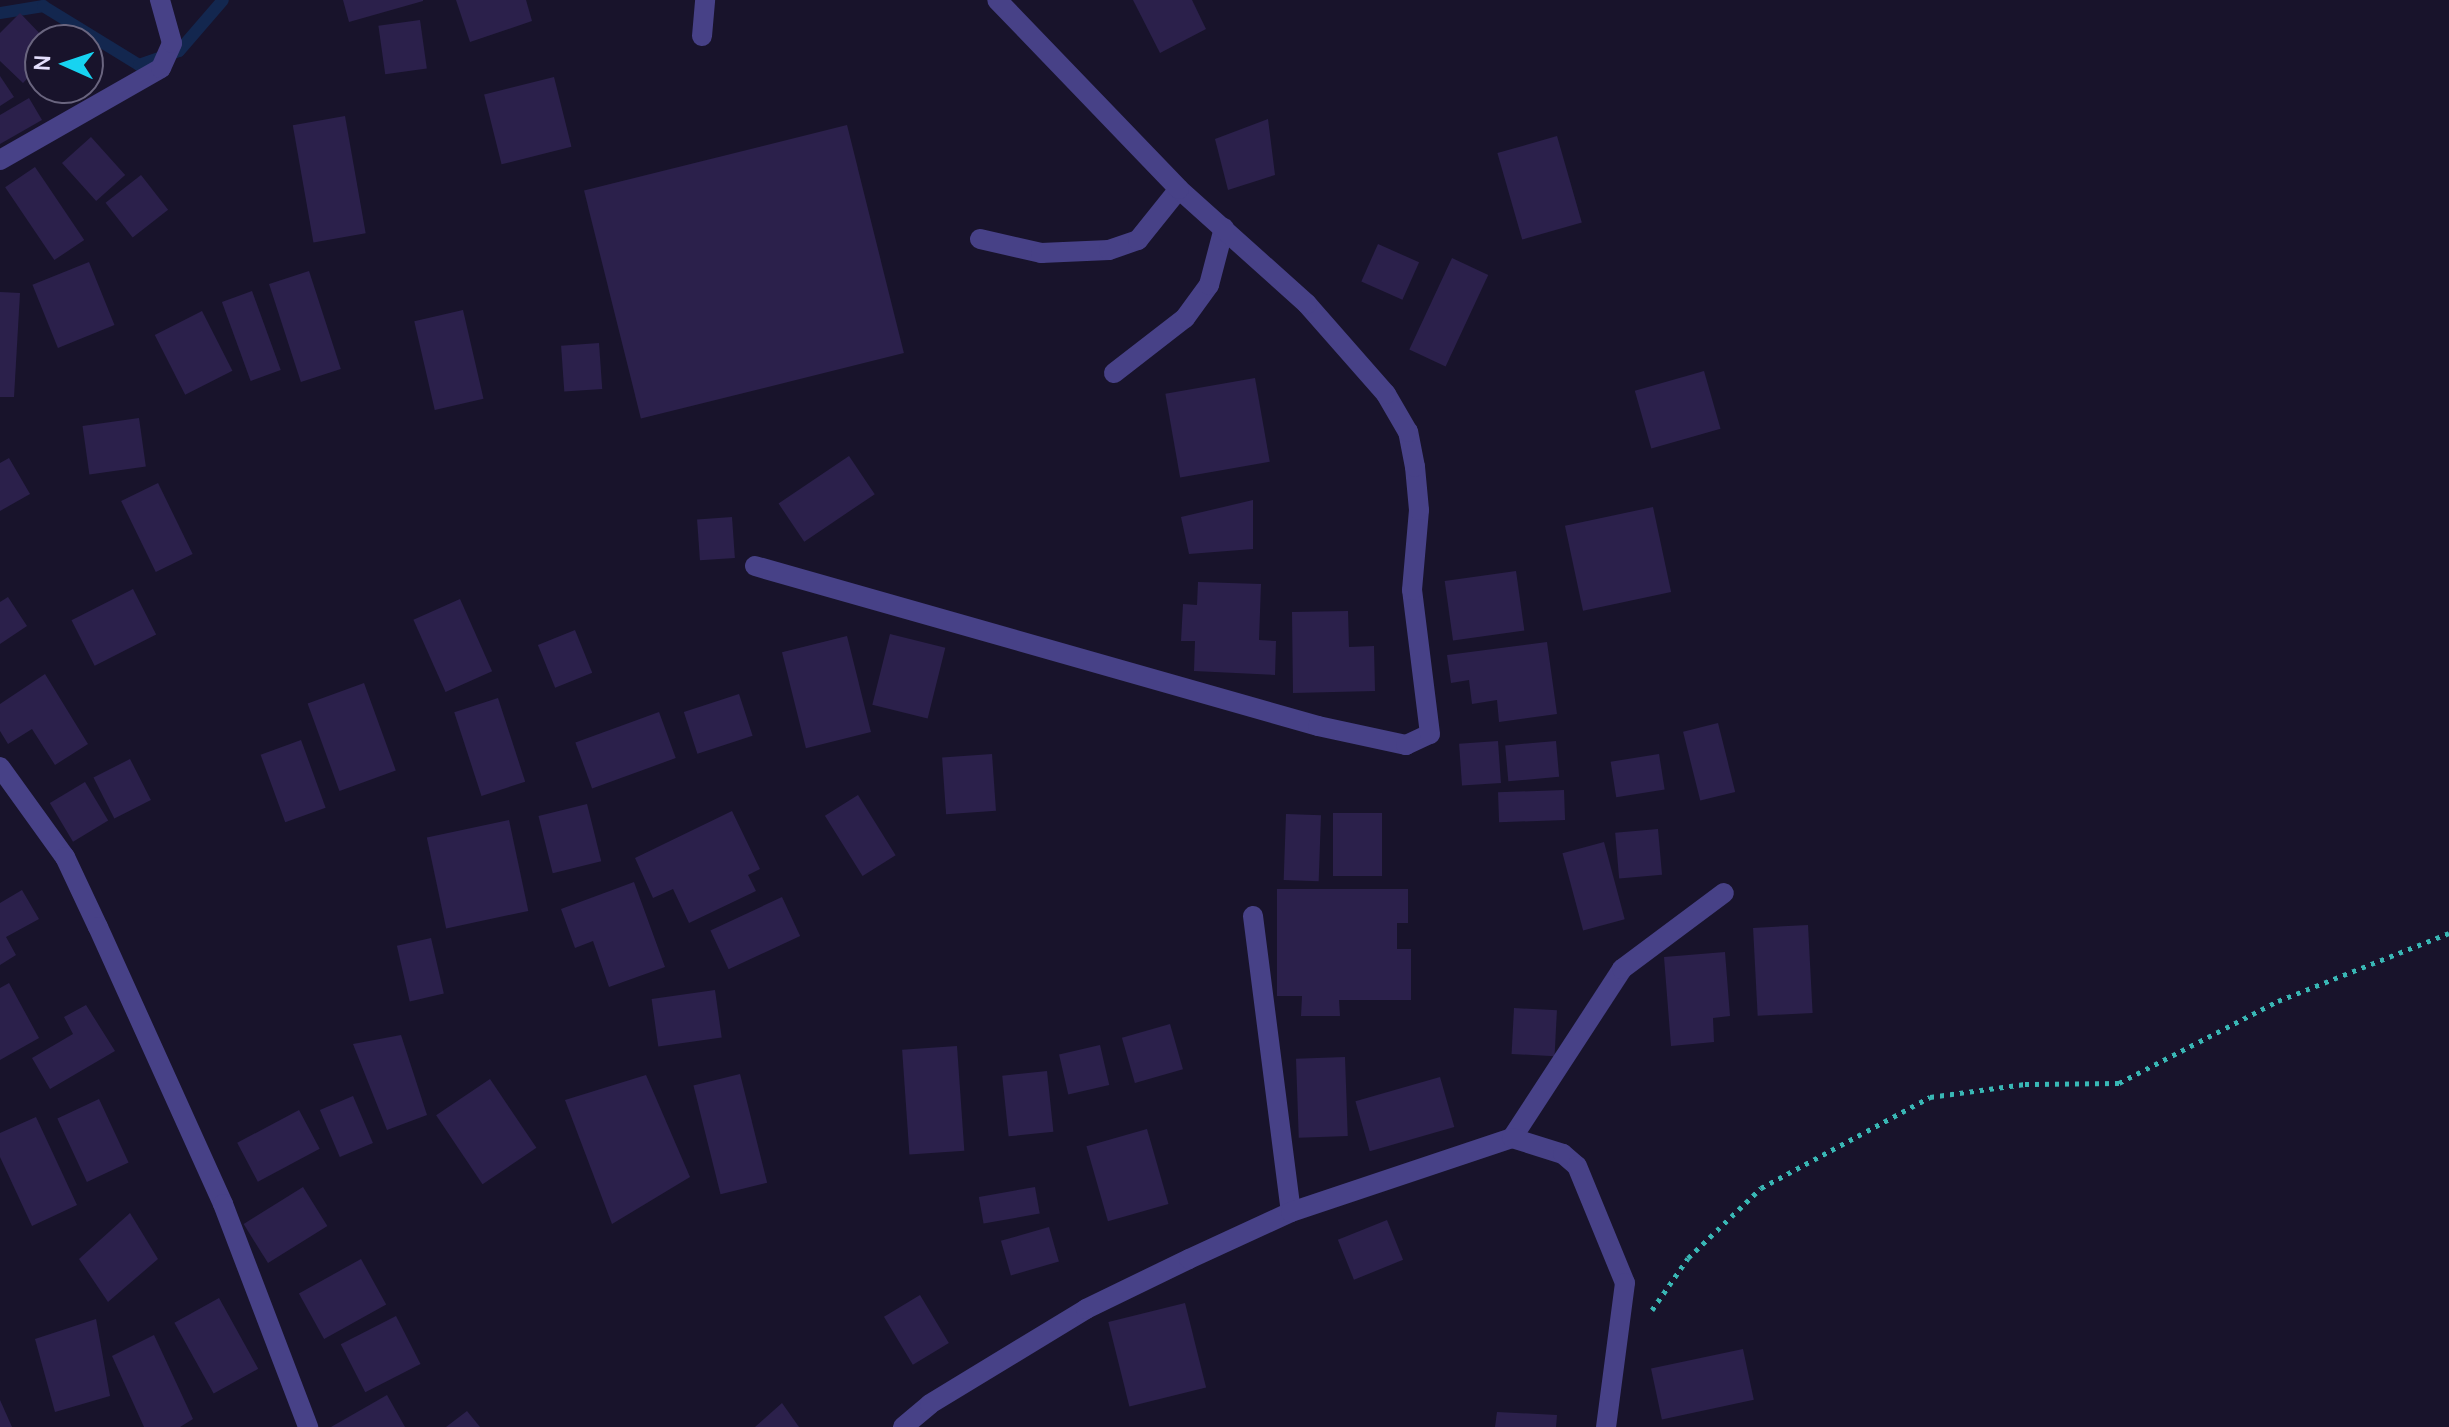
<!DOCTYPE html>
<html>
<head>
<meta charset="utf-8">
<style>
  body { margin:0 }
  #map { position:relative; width:2449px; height:1427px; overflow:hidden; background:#18132b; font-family:Manrope,sans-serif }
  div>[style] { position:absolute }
  .stream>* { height:12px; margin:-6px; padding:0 6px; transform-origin:6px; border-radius:6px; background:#13274f }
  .building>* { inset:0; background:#2b204b; transform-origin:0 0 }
  .path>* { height:5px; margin-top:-2.5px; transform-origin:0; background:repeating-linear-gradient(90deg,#39b7b5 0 4px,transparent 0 10px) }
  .lane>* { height:20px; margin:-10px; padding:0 10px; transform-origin:10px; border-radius:10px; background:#474187 }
  .street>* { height:20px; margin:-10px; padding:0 10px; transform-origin:10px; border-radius:10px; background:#474187 }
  span { translate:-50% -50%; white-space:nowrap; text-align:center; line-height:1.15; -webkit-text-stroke:8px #18132b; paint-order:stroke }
  .north { position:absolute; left:24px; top:24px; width:80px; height:80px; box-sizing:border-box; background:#18132b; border:2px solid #6a657f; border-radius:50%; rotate:273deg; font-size:22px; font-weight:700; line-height:32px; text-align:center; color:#e4dffd }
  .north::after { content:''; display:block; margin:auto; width:28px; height:36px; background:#17d3f1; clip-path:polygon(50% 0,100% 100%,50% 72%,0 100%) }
</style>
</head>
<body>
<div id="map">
  <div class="stream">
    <div style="left:0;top:13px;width:44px;rotate:-9.2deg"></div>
    <div style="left:43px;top:6px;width:113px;rotate:31.6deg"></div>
    <div style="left:139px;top:65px;width:42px;rotate:-19.3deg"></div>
    <div style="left:179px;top:51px;width:67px;rotate:-49.2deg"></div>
  </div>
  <div class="building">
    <div style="clip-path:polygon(343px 0,423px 0,423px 1px,349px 22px)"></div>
    <div style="clip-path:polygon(456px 0,526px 0,532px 21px,470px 42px)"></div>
    <div style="clip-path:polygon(1133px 0,1192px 0,1206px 29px,1160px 53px)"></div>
    <div style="clip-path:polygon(20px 13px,46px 40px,40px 40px,40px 65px,23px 83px,0 61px,0 33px)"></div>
    <div style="left:420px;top:20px;width:49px;height:42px;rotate:82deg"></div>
    <div style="clip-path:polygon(0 76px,14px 97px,0 106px)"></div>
    <div style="left:554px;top:77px;width:72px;height:72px;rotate:76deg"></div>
    <div style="clip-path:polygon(29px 98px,42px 120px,0 144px,0 115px)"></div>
    <div style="left:345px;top:116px;width:119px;height:53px;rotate:80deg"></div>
    <div style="clip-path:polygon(1268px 119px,1275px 175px,1228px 190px,1215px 139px)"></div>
    <div style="left:847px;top:125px;width:235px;height:271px;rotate:76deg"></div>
    <div style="left:1557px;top:136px;width:90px;height:62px;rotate:74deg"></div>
    <div style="left:91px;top:137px;width:51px;height:39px;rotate:48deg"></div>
    <div style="left:35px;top:167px;width:88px;height:36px;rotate:56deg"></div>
    <div style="left:141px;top:175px;width:44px;height:45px;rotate:52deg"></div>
    <div style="left:1378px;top:244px;width:45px;height:41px;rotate:24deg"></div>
    <div style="left:1452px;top:258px;width:40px;height:101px;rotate:25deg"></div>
    <div style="left:89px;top:262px;width:68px;height:61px;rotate:68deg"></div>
    <div style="left:309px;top:271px;width:103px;height:42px;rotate:72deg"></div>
    <div style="left:252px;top:291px;width:84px;height:32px;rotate:70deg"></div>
    <div style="clip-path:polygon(0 292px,20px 293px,14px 397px,0 397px)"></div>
    <div style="left:463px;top:310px;width:91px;height:50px;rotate:77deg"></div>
    <div style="left:202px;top:311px;width:67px;height:53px;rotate:63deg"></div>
    <div style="left:599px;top:343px;width:46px;height:38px;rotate:86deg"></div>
    <div style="left:1704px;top:371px;width:60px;height:72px;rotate:74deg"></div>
    <div style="left:1255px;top:378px;width:85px;height:91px;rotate:80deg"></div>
    <div style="left:139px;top:418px;width:49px;height:57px;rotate:82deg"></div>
    <div style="left:849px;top:456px;width:46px;height:85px;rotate:56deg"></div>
    <div style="clip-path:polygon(9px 458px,30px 494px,0 511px,0 463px)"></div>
    <div style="left:158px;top:483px;width:79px;height:41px;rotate:64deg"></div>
    <div style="clip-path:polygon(1253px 500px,1253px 549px,1189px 554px,1181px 517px)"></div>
    <div style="left:1653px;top:507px;width:87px;height:90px;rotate:78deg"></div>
    <div style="left:732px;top:517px;width:41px;height:35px;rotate:86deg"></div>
    <div style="left:1516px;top:571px;width:60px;height:72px;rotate:82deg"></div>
    <div style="clip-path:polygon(1198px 582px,1261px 584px,1259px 640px,1276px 641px,1275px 675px,1194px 671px,1195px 641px,1181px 641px,1183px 604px,1197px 605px)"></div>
    <div style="left:133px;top:589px;width:51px;height:69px;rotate:63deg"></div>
    <div style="clip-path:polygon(8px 597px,27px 626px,0 644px,0 602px)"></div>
    <div style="left:460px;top:599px;width:79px;height:51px;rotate:66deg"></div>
    <div style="clip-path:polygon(1348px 611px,1349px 647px,1374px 646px,1375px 691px,1293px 693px,1292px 612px)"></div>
    <div style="left:575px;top:630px;width:46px;height:40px;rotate:68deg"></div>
    <div style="left:890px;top:634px;width:57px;height:73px;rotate:14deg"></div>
    <div style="left:847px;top:636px;width:99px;height:67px;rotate:76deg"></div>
    <div style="clip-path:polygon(1547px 642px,1557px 714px,1499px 722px,1497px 700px,1472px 704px,1469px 680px,1451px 683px,1447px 655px)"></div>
    <div style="clip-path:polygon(45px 674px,88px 744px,55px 765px,32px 729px,8px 744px,0 731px,0 704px)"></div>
    <div style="left:364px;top:683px;width:93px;height:60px;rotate:70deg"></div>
    <div style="left:739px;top:694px;width:44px;height:58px;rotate:72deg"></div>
    <div style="left:498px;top:698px;width:88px;height:46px;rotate:72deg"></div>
    <div style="left:659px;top:712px;width:49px;height:89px;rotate:70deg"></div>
    <div style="left:1718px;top:723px;width:71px;height:36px;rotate:76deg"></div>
    <div style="left:301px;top:740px;width:72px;height:43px;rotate:70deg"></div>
    <div style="left:1498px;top:741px;width:42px;height:39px;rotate:86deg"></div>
    <div style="left:1556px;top:741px;width:36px;height:51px;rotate:85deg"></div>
    <div style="left:992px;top:754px;width:57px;height:50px;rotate:86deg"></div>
    <div style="left:1659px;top:754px;width:36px;height:49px;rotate:81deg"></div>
    <div style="left:130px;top:759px;width:46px;height:41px;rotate:63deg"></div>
    <div style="left:85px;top:782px;width:45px;height:41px;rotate:59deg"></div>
    <div style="left:1564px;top:790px;width:30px;height:66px;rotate:88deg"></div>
    <div style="left:858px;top:795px;width:71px;height:39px;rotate:58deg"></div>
    <div style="left:587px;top:804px;width:59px;height:50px;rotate:76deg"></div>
    <div style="clip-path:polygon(732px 811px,760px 869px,748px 875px,756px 891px,689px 923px,673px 889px,653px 898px,635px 858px)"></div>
    <div style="left:1333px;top:813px;width:49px;height:63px"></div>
    <div style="left:1286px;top:814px;width:35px;height:66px;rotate:2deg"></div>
    <div style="left:509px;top:820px;width:93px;height:84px;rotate:78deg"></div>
    <div style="left:1658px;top:829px;width:46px;height:43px;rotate:85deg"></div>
    <div style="left:1604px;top:842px;width:80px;height:43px;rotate:75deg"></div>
    <div style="clip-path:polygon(634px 882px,665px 967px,609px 987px,593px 941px,575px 948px,561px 909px)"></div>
    <div style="clip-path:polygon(1277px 889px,1408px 889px,1408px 923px,1397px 923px,1397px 949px,1411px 949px,1411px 1000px,1339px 1000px,1340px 1016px,1301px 1016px,1302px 996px,1277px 996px)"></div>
    <div style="clip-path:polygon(22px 890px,39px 919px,6px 937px,16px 955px,0 965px,0 903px)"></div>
    <div style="left:782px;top:897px;width:43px;height:79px;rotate:65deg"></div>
    <div style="left:1808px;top:925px;width:88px;height:55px;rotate:87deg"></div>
    <div style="left:431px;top:938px;width:57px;height:35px;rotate:77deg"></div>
    <div style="clip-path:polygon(1725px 952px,1730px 1016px,1713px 1018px,1714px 1042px,1671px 1046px,1664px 957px)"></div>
    <div style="clip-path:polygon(9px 983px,39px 1038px,0 1060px,0 988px)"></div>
    <div style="left:715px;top:990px;width:48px;height:64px;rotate:82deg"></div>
    <div style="clip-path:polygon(86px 1005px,115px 1051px,50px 1089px,32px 1058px,73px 1034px,64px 1017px)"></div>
    <div style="left:1514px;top:1008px;width:43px;height:46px;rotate:3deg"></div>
    <div style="left:1170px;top:1024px;width:47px;height:50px;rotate:74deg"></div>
    <div style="clip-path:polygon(401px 1035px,427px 1115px,387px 1130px,353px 1044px)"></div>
    <div style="left:1100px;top:1045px;width:41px;height:42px;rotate:77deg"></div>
    <div style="left:957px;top:1046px;width:105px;height:55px;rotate:86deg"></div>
    <div style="left:1345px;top:1057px;width:79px;height:49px;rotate:88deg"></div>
    <div style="left:1047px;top:1071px;width:61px;height:45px;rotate:84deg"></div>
    <div style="left:740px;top:1074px;width:112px;height:48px;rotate:76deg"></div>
    <div style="clip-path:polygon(646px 1075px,690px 1177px,612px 1224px,565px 1100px)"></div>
    <div style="left:1440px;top:1077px;width:52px;height:88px;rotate:74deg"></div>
    <div style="left:490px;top:1079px;width:83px;height:65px;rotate:56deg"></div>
    <div style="left:353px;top:1096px;width:51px;height:36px;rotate:67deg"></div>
    <div style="left:99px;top:1099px;width:70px;height:46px;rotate:65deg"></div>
    <div style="left:299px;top:1110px;width:44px;height:70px;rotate:62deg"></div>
    <div style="clip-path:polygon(36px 1117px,77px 1205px,32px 1226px,0 1157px,0 1133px)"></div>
    <div style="left:1147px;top:1129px;width:78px;height:63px;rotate:74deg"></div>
    <div style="left:303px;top:1187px;width:46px;height:70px;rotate:58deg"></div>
    <div style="left:1035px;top:1187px;width:27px;height:57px;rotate:80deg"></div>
    <div style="clip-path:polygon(130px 1213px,158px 1259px,108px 1302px,79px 1259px)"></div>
    <div style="left:1387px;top:1220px;width:43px;height:53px;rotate:68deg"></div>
    <div style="left:1049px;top:1227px;width:36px;height:50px;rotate:74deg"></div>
    <div style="left:361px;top:1259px;width:52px;height:71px;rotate:61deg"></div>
    <div style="left:920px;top:1295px;width:56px;height:42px;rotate:59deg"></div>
    <div style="left:219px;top:1298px;width:81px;height:51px;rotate:61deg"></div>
    <div style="left:1185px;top:1303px;width:87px;height:79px;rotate:76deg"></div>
    <div style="left:396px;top:1316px;width:54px;height:62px;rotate:63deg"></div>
    <div style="clip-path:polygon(96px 1319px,110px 1396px,55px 1412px,35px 1339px)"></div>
    <div style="clip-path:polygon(154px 1335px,193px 1419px,180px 1427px,144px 1427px,112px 1356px)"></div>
    <div style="left:1743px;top:1349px;width:52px;height:94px;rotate:78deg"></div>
    <div style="clip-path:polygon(387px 1395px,405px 1427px,331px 1427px)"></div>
    <div style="clip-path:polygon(0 1400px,12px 1427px,0 1427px)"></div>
    <div style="clip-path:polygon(782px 1403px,799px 1427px,755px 1427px)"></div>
    <div style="clip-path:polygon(467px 1411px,480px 1427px,446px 1427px)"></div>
    <div style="clip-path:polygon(1497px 1412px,1557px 1415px,1556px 1427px,1495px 1427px)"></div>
  </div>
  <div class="path">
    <div style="left:1652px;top:1310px;width:63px;rotate:-55.3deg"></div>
    <div style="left:1688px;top:1258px;width:101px;rotate:-43.8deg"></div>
    <div style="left:1761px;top:1188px;width:192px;rotate:-28.3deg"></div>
    <div style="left:1930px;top:1097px;width:96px;rotate:-7.8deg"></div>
    <div style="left:2025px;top:1084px;width:94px;rotate:-0.6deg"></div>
    <div style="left:2119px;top:1083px;width:179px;rotate:-27.3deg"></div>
    <div style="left:2278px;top:1001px;width:184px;rotate:-21.7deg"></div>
  </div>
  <div class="lane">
    <div style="left:980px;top:239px;width:63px;rotate:12.9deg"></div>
    <div style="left:1041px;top:253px;width:68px;rotate:-2.5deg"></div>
    <div style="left:1109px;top:250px;width:31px;rotate:-19deg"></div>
    <div style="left:1138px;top:240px;width:65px;rotate:-51.2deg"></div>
  </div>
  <div class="street">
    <div style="left:702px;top:36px;width:36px;rotate:-85deg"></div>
    <div style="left:0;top:160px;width:185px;rotate:-29.7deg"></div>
    <div style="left:161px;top:68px;width:27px;rotate:-66deg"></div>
    <div style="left:172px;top:43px;width:45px;rotate:-105.6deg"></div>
    <div style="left:1114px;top:373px;width:90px;rotate:-37.8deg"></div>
    <div style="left:1185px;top:318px;width:41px;rotate:-54deg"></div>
    <div style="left:1209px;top:285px;width:59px;rotate:-75.3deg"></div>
    <div style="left:755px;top:566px;width:585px;rotate:15.86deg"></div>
    <div style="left:1318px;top:726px;width:90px;rotate:12.2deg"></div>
    <div style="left:1406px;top:745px;width:26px;rotate:-25deg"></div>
    <div style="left:1430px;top:734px;width:145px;rotate:-97.1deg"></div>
    <div style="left:1412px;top:590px;width:80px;rotate:-85deg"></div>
    <div style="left:1419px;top:510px;width:43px;rotate:-95.3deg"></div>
    <div style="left:1415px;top:467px;width:36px;rotate:-101deg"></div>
    <div style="left:1408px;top:432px;width:44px;rotate:-120.1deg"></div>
    <div style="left:1386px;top:394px;width:120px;rotate:-131.3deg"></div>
    <div style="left:1307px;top:304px;width:172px;rotate:-138.1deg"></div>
    <div style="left:1179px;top:189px;width:262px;rotate:-133.9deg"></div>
    <div style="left:0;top:767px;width:111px;rotate:54.2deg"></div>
    <div style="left:65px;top:857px;width:77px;rotate:64.8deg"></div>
    <div style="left:98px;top:927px;width:304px;rotate:65.7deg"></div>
    <div style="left:223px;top:1204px;width:239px;rotate:69.1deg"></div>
    <div style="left:1253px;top:916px;width:298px;rotate:82.7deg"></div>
    <div style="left:1512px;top:1138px;width:202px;rotate:-56.9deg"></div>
    <div style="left:1622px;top:969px;width:127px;rotate:-36.7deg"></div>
    <div style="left:903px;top:1427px;width:35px;rotate:-40deg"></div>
    <div style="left:930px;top:1404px;width:183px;rotate:-31.3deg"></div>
    <div style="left:1086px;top:1309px;width:114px;rotate:-25.9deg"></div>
    <div style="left:1189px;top:1259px;width:112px;rotate:-24.7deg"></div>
    <div style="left:1291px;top:1212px;width:233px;rotate:-18.5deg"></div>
    <div style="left:1512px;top:1138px;width:53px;rotate:17.4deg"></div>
    <div style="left:1563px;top:1154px;width:18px;rotate:41deg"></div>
    <div style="left:1577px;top:1166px;width:126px;rotate:67.7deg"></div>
    <div style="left:1625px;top:1283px;width:145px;rotate:97.5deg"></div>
  </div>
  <div class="north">N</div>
</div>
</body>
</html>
